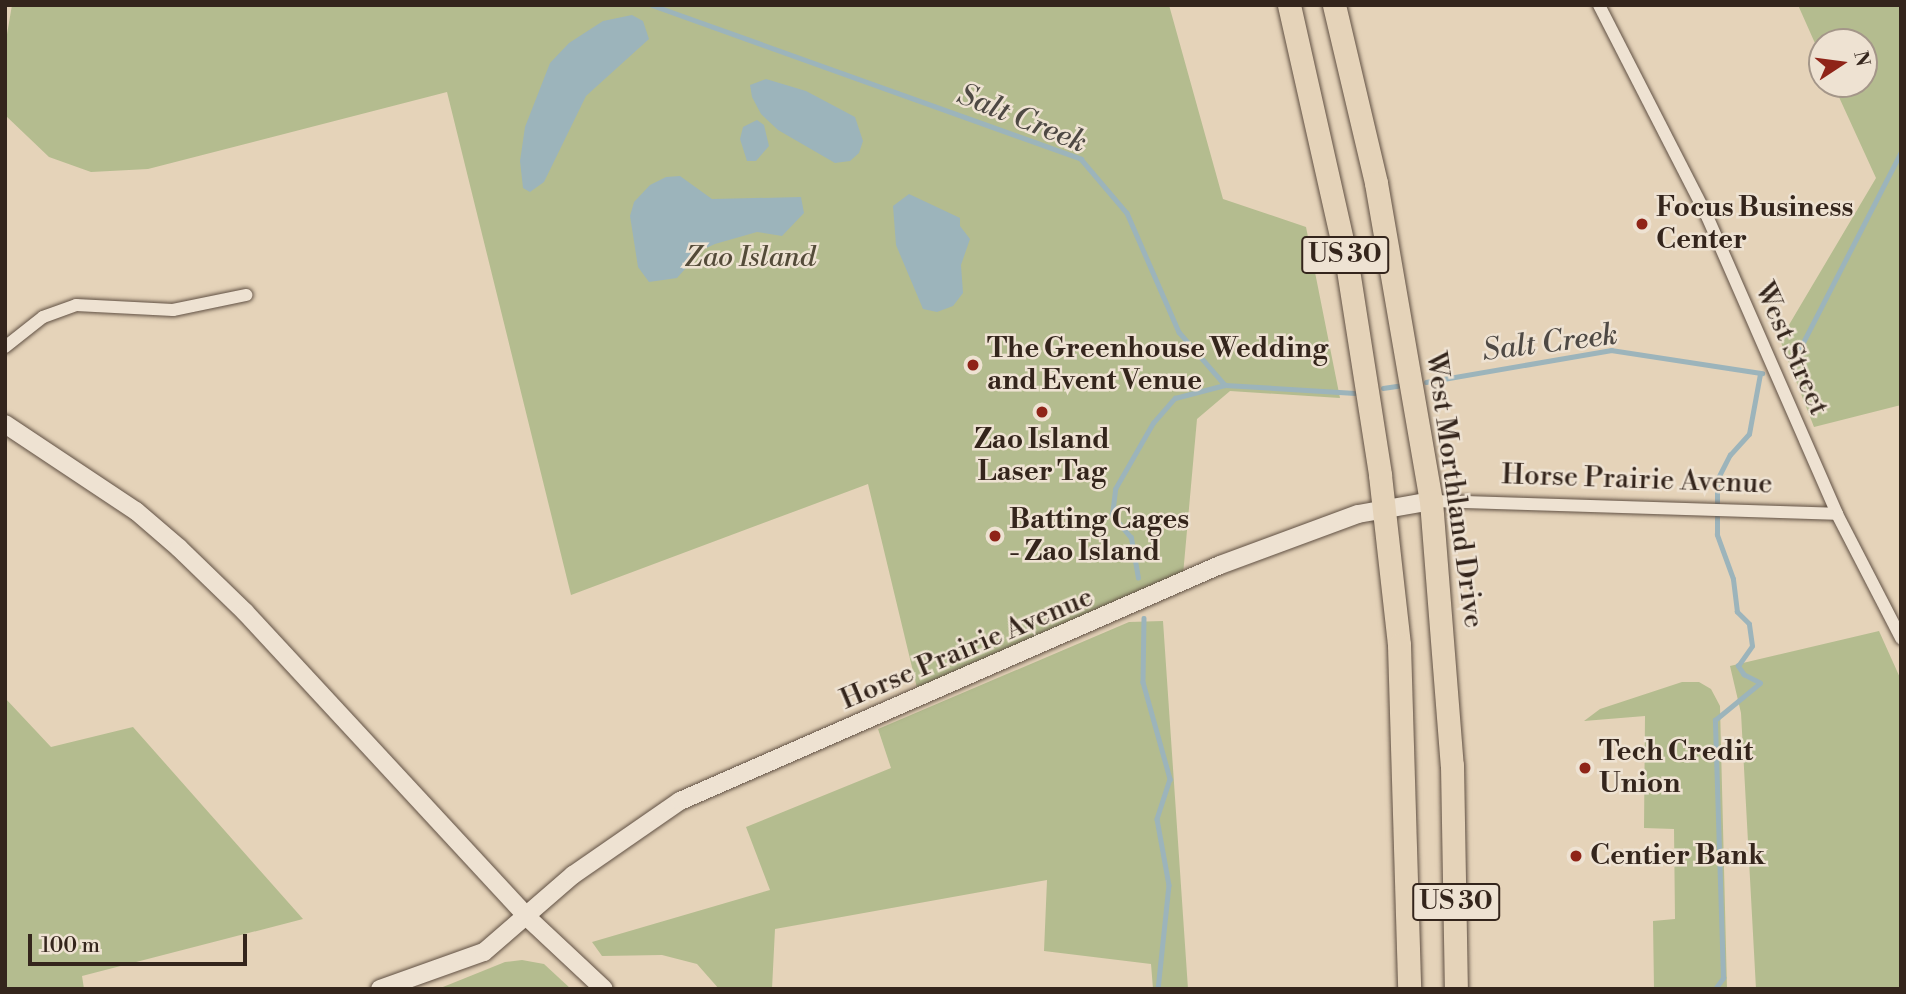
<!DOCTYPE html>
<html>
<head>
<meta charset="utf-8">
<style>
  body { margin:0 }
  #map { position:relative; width:1906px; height:994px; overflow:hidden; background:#e5d3b9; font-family:"Libre Bodoni",serif }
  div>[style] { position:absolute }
  .green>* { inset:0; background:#b4bc8f }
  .water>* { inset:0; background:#9cb4bb }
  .stream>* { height:4.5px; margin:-2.25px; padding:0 2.25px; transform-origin:2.25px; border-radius:2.25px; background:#9cb4bb }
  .roads { filter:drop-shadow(0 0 2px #605043) drop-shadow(0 0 2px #605043) }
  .street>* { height:12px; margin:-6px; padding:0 6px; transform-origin:6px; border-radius:6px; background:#eee2d2 }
  .secondary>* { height:18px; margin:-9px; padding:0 9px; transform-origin:9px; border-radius:9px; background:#eee2d2 }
  .highway>* { height:23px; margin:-11.5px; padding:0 11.5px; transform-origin:11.5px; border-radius:11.5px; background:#e5d3b9 }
  .dots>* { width:19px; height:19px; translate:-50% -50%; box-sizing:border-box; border:4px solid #eee2d2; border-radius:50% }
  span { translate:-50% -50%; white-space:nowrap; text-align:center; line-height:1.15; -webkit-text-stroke:5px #eee2d2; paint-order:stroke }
  .shield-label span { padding:2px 5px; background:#eee2d2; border:2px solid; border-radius:5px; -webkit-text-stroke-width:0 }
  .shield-label { font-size:26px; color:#34251c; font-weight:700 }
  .poi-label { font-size:28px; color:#34251c; font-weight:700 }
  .left { translate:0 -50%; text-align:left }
  .park-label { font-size:28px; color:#544b39; font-style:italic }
  .street-label { font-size:28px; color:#34251c }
  .water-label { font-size:30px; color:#4e4944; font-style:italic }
  .frame { position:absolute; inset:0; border:7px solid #34251c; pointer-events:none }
  .north { position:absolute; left:1808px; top:28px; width:70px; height:70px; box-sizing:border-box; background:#eee2d2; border:2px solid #a49689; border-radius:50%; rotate:77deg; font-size:19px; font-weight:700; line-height:28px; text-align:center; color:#34251c }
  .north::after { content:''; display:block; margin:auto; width:24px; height:32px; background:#8f2418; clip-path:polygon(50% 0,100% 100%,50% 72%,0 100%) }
  .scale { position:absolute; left:28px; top:934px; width:219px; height:32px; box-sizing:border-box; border:4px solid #34251c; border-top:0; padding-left:9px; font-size:21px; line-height:24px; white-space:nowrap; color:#34251c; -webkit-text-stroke:5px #eee2d2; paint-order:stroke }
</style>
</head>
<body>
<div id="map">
  <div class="green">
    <div style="clip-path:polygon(12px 5px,1169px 5px,1223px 199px,1306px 227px,1340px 398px,1230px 391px,1197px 419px,1183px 575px,917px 688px,868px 484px,571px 595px,447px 92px,148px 169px,91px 172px,49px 157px,5px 115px,5px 46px)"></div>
    <div style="clip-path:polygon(1798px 5px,1901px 5px,1901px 405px,1814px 427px,1780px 340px,1876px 178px,1833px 84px,1864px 84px,1864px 42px,1822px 42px,1822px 59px)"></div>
    <div style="clip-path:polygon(1163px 621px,1188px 989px,1153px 989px,1151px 964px,1044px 951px,1047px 880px,775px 929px,772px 989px,719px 989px,697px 964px,662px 955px,602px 956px,592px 942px,770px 890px,746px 827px,891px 768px,878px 729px,1129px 622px)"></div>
    <div style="clip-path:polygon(1879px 631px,1901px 680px,1901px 989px,1756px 989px,1741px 713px,1730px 666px)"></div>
    <div style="clip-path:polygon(1682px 682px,1699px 682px,1711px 689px,1720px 706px,1727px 989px,1654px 989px,1653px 921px,1675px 919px,1674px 829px,1644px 828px,1645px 716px,1584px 721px,1600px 709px)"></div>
    <div style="clip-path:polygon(5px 698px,51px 747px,133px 727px,303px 919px,82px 976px,84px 989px,5px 989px)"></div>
    <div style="clip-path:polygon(522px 960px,544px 964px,571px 989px,438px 989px,505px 962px)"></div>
  </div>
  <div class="water">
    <div style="clip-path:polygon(632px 15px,643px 21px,649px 39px,586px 96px,544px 182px,530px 192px,523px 188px,520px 161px,525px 127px,550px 63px,569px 43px,603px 21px)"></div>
    <div style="clip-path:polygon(766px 79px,806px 91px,855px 117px,863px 141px,859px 153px,850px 161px,835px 163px,778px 130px,761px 114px,752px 97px,750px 85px)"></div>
    <div style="clip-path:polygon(757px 120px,764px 125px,769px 146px,756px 161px,747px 161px,740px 139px,743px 127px)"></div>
    <div style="clip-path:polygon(680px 176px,712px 199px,801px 197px,804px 213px,782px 236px,757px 232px,715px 244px,702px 250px,677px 278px,649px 282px,638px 267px,630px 216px,634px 202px,650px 185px,666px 177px)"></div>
    <div style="clip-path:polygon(909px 194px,960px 218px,960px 226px,970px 239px,961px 265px,963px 293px,953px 306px,937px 312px,923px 309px,896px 245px,893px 206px)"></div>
  </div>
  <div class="stream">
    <div style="left:652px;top:5px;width:456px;rotate:19.7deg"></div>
    <div style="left:1081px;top:159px;width:71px;rotate:49.6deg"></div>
    <div style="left:1127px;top:213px;width:130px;rotate:66.4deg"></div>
    <div style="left:1179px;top:332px;width:70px;rotate:49deg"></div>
    <div style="left:1225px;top:385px;width:130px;rotate:3.5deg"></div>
    <div style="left:1794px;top:360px;width:234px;rotate:-62.8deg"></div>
    <div style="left:1426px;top:382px;width:188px;rotate:-9.8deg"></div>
    <div style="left:1611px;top:350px;width:153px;rotate:8.7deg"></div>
    <div style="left:1383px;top:388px;width:15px;rotate:-8deg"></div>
    <div style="left:1138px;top:578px;width:41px;rotate:-99.9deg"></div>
    <div style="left:1131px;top:538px;width:30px;rotate:-130deg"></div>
    <div style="left:1112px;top:515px;width:26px;rotate:-83deg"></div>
    <div style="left:1115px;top:489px;width:76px;rotate:-60.1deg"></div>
    <div style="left:1153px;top:423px;width:33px;rotate:-49deg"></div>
    <div style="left:1175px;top:398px;width:52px;rotate:-14.6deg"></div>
    <div style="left:1144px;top:618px;width:64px;rotate:90.9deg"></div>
    <div style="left:1143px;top:682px;width:101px;rotate:74.4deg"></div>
    <div style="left:1170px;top:779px;width:42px;rotate:108deg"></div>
    <div style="left:1157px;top:819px;width:67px;rotate:79.7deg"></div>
    <div style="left:1169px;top:885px;width:105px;rotate:96deg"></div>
    <div style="left:1715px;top:989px;width:14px;rotate:-54deg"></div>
    <div style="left:1723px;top:978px;width:258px;rotate:-91.8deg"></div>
    <div style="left:1715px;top:720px;width:58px;rotate:-39.4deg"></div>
    <div style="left:1760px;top:683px;width:18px;rotate:-153deg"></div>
    <div style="left:1744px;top:675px;width:11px;rotate:-124deg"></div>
    <div style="left:1738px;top:666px;width:24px;rotate:-55deg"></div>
    <div style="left:1752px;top:646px;width:22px;rotate:-98deg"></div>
    <div style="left:1749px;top:624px;width:17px;rotate:-135deg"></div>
    <div style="left:1737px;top:612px;width:33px;rotate:-97deg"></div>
    <div style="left:1733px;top:579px;width:47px;rotate:-110deg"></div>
    <div style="left:1717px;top:535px;width:55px;rotate:-90deg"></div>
    <div style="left:1717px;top:480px;width:28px;rotate:-63deg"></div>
    <div style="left:1730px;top:455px;width:28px;rotate:-48deg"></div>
    <div style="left:1749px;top:434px;width:61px;rotate:-79.6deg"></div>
  </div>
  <div class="roads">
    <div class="street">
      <div style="left:1599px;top:5px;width:237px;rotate:62.9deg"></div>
      <div style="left:1707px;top:216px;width:325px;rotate:66.4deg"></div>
      <div style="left:1837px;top:514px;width:140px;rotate:62.7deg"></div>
      <div style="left:5px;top:347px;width:48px;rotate:-38.3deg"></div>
      <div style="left:43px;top:317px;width:35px;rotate:-20deg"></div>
      <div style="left:76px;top:305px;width:97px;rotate:3deg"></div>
      <div style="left:173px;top:310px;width:75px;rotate:-11.6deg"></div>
      <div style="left:1431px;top:501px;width:406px;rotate:1.8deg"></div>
    </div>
    <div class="secondary">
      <div style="left:5px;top:424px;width:157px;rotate:33.6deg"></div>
      <div style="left:136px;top:511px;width:57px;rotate:40.7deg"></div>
      <div style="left:179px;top:548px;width:92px;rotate:44.1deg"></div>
      <div style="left:245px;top:612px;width:415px;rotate:47.2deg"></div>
      <div style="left:527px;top:917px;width:105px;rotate:43.1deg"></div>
      <div style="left:380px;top:989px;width:110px;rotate:-19.6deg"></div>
      <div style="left:484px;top:952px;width:118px;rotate:-40.9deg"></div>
      <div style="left:573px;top:875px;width:130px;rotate:-34.7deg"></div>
      <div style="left:680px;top:801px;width:589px;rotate:-23.61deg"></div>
      <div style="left:1220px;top:565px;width:147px;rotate:-20.3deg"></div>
      <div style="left:1358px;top:514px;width:74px;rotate:-10.1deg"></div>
    </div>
    <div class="highway">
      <div style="left:1289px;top:5px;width:258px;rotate:77.3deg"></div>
      <div style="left:1346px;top:257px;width:221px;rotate:81.1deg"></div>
      <div style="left:1380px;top:475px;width:171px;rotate:83.6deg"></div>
      <div style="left:1399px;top:645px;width:344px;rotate:88.3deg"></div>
      <div style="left:1334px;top:5px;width:183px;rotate:76.7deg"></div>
      <div style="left:1376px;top:183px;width:323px;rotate:80.2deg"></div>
      <div style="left:1431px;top:501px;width:265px;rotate:85.5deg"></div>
      <div style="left:1452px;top:765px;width:224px;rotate:89deg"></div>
    </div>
  </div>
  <div class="dots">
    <div style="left:1642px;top:224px;background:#8f2418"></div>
    <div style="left:973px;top:365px;background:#8f2418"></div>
    <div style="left:1042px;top:412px;background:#8f2418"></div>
    <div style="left:995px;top:536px;background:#8f2418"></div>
    <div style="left:1585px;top:768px;background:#8f2418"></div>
    <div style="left:1576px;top:856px;background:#8f2418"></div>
  </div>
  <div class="shield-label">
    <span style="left:1345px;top:255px">US 30</span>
    <span style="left:1456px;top:902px">US 30</span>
  </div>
  <div class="poi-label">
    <span class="left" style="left:1656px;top:224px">Focus Business<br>Center</span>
    <span class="left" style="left:987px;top:365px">The Greenhouse Wedding<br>and Event Venue</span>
    <span style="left:1042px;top:456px">Zao Island<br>Laser Tag</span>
    <span class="left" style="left:1009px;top:536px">Batting Cages<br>- Zao Island</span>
    <span class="left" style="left:1599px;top:768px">Tech Credit<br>Union</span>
    <span class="left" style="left:1590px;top:856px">Centier Bank</span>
  </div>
  <div class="park-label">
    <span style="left:750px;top:258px">Zao Island</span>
  </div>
  <div class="street-label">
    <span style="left:1791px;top:349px;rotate:66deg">West Street</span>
    <span style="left:1637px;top:480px;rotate:2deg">Horse Prairie Avenue</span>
    <span style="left:1454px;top:490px;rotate:82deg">West Morthland Drive</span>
    <span style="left:967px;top:649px;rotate:-23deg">Horse Prairie Avenue</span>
  </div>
  <div class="water-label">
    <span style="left:1022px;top:119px;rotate:22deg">Salt Creek</span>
    <span style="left:1550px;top:343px;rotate:-7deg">Salt Creek</span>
  </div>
  <div class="frame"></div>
  <div class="north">N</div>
  <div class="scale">100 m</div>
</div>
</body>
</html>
